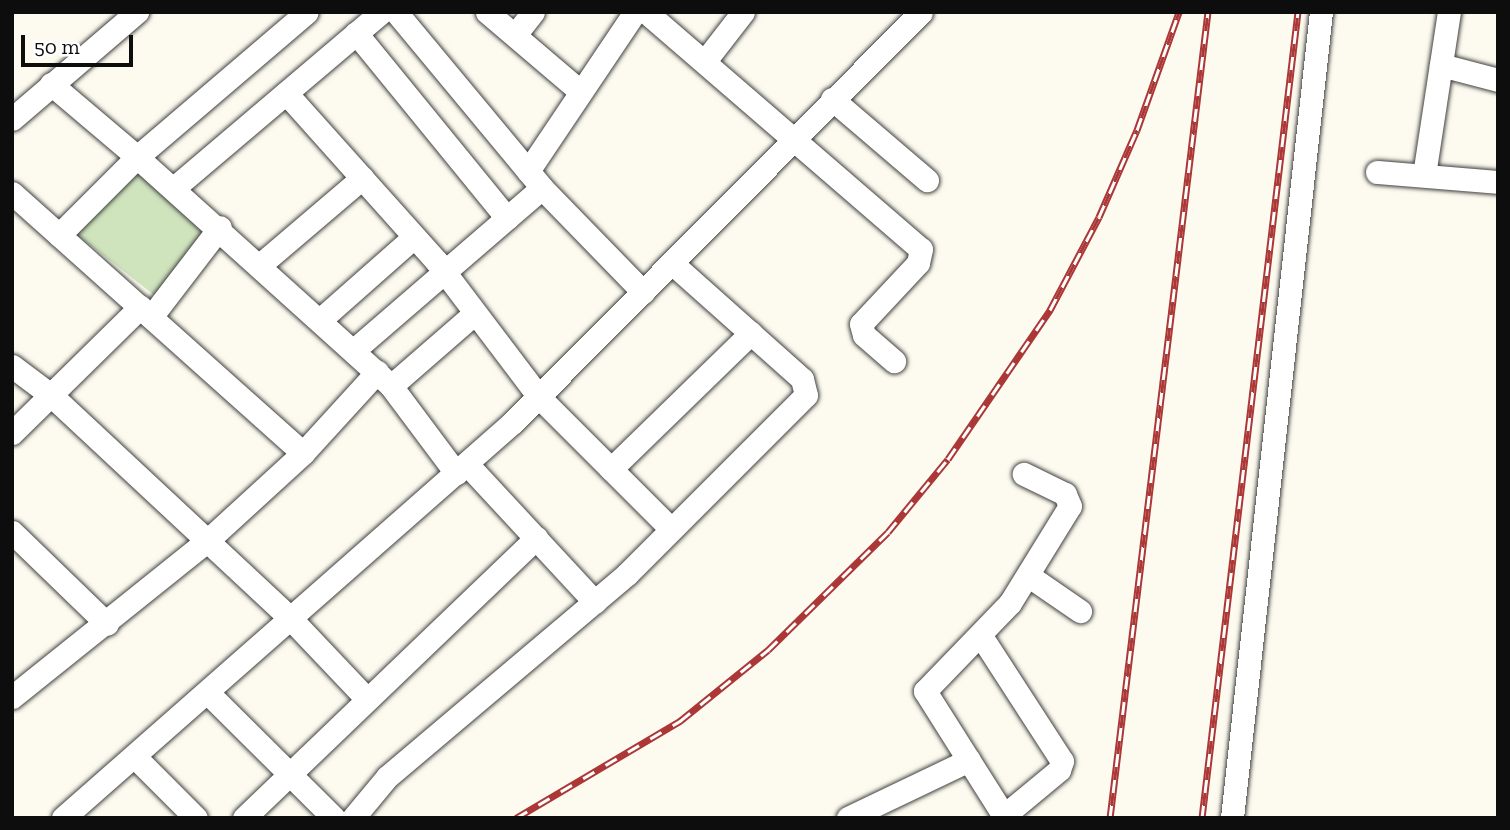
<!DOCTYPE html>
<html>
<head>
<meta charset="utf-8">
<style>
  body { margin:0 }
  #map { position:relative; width:1510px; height:830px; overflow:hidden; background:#fdfbef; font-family:"Zilla Slab",serif }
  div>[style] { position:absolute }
  .green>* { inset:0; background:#cfe3bd }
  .roads { filter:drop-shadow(0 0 2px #404040) drop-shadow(0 0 2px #404040) }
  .minor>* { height:23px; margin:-11.5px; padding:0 11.5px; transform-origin:11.5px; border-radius:11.5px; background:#fff }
  .rail>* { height:7px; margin-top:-3.5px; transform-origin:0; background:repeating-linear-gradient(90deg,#fff 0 13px,#ab3737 0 26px); box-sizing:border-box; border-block:2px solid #ab3737 }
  span { translate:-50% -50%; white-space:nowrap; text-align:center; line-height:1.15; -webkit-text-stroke:7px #fff; paint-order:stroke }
  .frame { position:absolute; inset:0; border:14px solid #0d0d0d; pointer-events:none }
  .scale { position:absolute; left:21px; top:35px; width:112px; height:32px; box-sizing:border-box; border:4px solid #0d0d0d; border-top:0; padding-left:9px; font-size:21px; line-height:24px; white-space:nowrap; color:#0d0d0d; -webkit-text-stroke:5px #fff; paint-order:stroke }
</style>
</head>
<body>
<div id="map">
  <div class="green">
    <div style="clip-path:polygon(138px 161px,208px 229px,154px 295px,71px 230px)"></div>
  </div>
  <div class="roads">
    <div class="minor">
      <div style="left:396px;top:12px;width:229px;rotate:50.3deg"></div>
      <div style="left:542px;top:188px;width:145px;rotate:45.8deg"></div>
      <div style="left:487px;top:12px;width:123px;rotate:40.4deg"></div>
      <div style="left:646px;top:12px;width:363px;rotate:40.8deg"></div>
      <div style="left:921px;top:249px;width:14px;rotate:102deg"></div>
      <div style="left:918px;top:263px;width:83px;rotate:133.1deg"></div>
      <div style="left:861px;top:324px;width:11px;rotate:75deg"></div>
      <div style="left:864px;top:335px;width:40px;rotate:41deg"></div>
      <div style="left:356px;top:33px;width:239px;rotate:50.8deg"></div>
      <div style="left:515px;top:35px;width:29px;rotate:-52deg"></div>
      <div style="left:705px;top:61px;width:62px;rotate:-52.2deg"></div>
      <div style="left:1441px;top:65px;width:59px;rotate:14.7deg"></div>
      <div style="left:51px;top:84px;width:113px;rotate:40.3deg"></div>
      <div style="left:137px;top:157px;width:223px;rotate:-40.5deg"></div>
      <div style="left:286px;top:93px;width:227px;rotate:48.2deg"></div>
      <div style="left:437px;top:262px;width:169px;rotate:52.9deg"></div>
      <div style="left:539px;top:397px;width:187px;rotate:45deg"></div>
      <div style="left:832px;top:99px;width:125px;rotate:40.5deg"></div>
      <div style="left:12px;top:119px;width:165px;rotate:-40.6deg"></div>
      <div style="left:528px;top:171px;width:192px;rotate:-56.1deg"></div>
      <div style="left:1377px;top:172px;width:121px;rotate:4.7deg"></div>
      <div style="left:1424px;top:175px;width:165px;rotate:-81.3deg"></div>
      <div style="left:175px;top:187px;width:270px;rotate:-40.3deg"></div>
      <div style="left:12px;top:193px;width:390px;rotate:41.8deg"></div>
      <div style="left:59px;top:235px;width:110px;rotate:-45deg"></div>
      <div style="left:137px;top:157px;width:342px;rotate:42deg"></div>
      <div style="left:391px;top:386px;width:109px;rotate:53.2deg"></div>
      <div style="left:261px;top:264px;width:133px;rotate:-40.4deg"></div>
      <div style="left:151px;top:317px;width:113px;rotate:-52.5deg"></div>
      <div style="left:321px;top:319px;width:124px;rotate:-41.4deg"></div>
      <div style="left:354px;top:350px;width:248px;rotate:-40.8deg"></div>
      <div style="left:12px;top:366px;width:50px;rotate:36.9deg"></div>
      <div style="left:52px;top:396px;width:327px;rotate:43deg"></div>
      <div style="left:291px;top:619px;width:110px;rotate:46.5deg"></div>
      <div style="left:391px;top:386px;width:111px;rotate:-41deg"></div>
      <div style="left:12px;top:433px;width:180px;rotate:-44.5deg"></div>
      <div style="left:467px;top:464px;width:188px;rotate:47.2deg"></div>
      <div style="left:611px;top:469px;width:195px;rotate:-44.2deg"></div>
      <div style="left:12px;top:532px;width:132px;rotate:44.1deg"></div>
      <div style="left:1029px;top:576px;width:62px;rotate:34.5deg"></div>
      <div style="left:981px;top:636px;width:149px;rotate:57.1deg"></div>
      <div style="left:1062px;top:761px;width:9px;rotate:108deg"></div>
      <div style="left:1059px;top:770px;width:75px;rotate:140.4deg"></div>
      <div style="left:208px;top:693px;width:177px;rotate:44.8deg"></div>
      <div style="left:12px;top:697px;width:250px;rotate:-38.7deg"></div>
      <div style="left:207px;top:541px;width:130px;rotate:-42.5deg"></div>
      <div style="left:303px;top:453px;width:110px;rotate:-47.6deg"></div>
      <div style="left:135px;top:757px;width:86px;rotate:45deg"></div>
      <div style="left:1004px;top:816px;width:148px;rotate:-122.3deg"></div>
      <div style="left:925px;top:691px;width:122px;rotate:-46deg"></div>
      <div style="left:1010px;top:603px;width:114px;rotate:-58.3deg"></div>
      <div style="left:1070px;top:506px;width:13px;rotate:-113deg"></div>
      <div style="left:1065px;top:494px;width:46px;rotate:-154deg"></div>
      <div style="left:63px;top:818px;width:599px;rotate:-41.35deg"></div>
      <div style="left:513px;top:422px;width:578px;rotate:-45.14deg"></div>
      <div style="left:244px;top:818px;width:405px;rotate:-43.8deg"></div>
      <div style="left:353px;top:818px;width:53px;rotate:-50.3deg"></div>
      <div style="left:387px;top:777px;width:314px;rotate:-40.2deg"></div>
      <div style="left:627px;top:574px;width:253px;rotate:-45deg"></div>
      <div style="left:806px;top:395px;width:16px;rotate:-104deg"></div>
      <div style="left:802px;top:379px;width:174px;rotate:-138.3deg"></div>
      <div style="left:848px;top:818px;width:134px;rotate:-25.6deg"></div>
      <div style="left:1232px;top:818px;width:811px;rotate:-83.7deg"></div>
    </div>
  </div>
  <div class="rail">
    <div style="left:516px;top:818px;width:191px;rotate:-30.6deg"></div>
    <div style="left:680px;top:721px;width:113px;rotate:-38.9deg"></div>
    <div style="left:768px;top:650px;width:168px;rotate:-44.5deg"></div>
    <div style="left:888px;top:532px;width:94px;rotate:-50.6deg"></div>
    <div style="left:948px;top:459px;width:181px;rotate:-55.6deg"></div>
    <div style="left:1050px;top:310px;width:105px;rotate:-62.2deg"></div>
    <div style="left:1099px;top:217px;width:95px;rotate:-66.4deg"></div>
    <div style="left:1137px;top:130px;width:125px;rotate:-70.4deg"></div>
    <div style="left:1110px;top:818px;width:812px;rotate:-83.07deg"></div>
    <div style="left:1202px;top:818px;width:812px;rotate:-83.21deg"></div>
  </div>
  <div class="frame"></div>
  <div class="scale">50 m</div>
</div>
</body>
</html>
